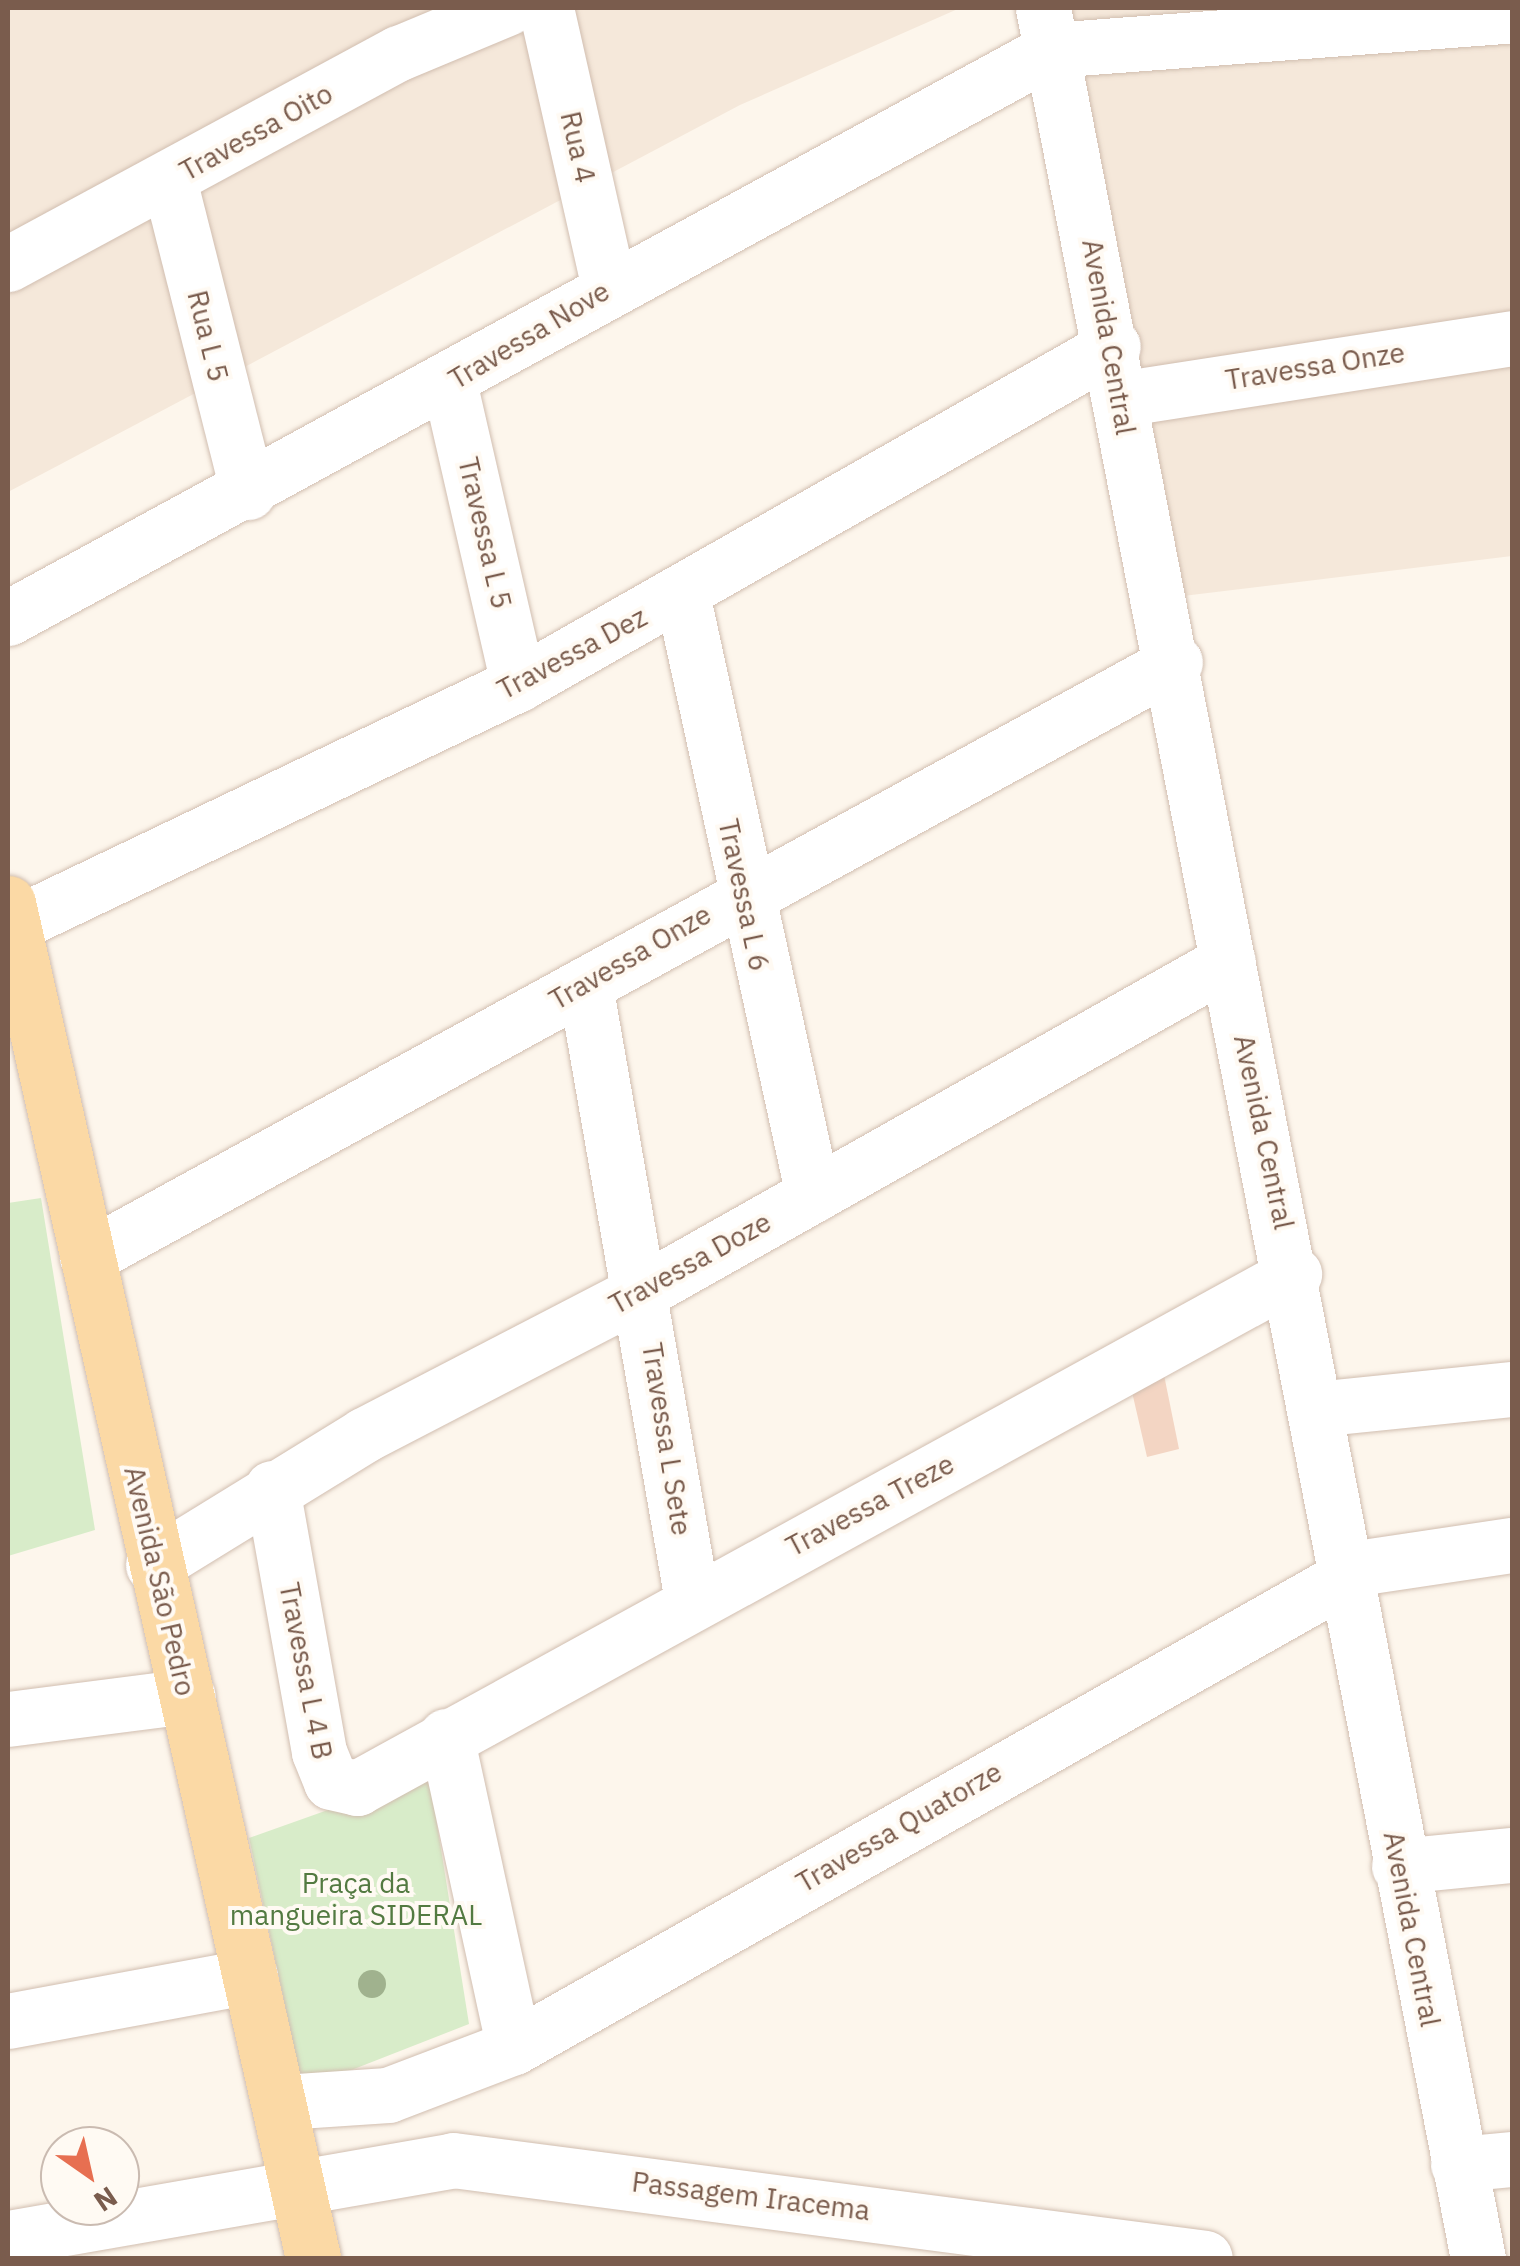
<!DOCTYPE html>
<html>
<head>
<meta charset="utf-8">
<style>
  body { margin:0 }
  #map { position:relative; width:1520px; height:2266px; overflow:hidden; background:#fdf6ec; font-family:"IBM Plex Sans",sans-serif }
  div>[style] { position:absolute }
  .residential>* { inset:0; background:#f5e8da }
  .green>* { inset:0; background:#d8ecc9 }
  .building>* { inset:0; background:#f3d5c3 }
  .roads { filter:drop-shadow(0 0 2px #d1beb0) drop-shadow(0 0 2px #d1beb0) }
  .minor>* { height:55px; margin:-27.5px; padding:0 27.5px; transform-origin:27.5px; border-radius:27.5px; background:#fff }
  .major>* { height:55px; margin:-27.5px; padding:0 27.5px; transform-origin:27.5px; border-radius:27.5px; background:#fbd9a5 }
  .trees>* { width:28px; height:28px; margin:-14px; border-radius:50%; background:#a0b28e }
  span { translate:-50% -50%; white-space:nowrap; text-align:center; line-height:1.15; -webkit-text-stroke:8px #fffaf3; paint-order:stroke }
  .street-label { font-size:28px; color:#7a5c4d }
  .park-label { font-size:28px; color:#537a41 }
  .frame { position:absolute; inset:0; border:10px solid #7a5c4d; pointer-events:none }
  .north { position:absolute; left:40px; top:2126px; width:100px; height:100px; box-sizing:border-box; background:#fffaf3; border:2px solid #cabbb1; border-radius:50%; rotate:146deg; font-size:28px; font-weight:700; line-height:40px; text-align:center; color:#7a5c4d }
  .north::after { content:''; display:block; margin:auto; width:35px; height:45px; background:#e76f51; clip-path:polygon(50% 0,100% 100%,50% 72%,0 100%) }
</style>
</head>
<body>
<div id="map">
  <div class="residential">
    <div style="clip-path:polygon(8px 8px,960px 8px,740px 105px,8px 492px)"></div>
    <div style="clip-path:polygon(1062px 8px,1512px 8px,1512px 556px,1158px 599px)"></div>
  </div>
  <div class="green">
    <div style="clip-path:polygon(41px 1198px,95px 1530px,8px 1556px,8px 1203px)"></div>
    <div style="clip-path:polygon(429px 1774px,469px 2024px,303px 2089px,249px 1838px)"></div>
  </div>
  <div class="building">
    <div style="clip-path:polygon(1162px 1365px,1179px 1449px,1147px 1457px,1129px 1379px)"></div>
  </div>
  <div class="roads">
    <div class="minor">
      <div style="left:546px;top:8px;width:286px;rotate:77.3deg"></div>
      <div style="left:1043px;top:8px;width:2292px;rotate:79.06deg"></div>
      <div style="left:169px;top:180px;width:322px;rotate:75.8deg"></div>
      <div style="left:8px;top:264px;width:444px;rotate:-28.4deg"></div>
      <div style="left:399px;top:53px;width:117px;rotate:-22.6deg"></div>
      <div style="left:449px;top:382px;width:310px;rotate:77.1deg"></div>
      <div style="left:1119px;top:399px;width:398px;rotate:-8.8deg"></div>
      <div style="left:682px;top:594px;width:615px;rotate:77.7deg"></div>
      <div style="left:8px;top:618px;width:1188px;rotate:-28.57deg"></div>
      <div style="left:1051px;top:50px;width:462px;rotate:-4.3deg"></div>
      <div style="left:13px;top:925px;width:560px;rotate:-25.51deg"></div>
      <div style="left:518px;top:684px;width:684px;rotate:-29.6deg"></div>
      <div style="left:585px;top:985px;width:624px;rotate:80.13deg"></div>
      <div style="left:87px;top:1257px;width:1240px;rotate:-28.67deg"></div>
      <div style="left:1315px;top:1409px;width:198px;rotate:-5.8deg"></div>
      <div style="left:272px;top:1488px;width:268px;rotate:79.9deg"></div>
      <div style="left:319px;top:1752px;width:32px;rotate:68deg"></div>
      <div style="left:331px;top:1782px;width:27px;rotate:13deg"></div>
      <div style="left:357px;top:1788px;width:1069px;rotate:-28.75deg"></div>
      <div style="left:153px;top:1565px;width:248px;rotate:-31.6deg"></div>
      <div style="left:364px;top:1435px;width:315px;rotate:-27.4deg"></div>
      <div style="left:644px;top:1290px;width:670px;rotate:-29.4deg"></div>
      <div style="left:8px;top:1719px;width:181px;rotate:-7.3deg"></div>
      <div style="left:446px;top:1736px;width:318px;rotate:77.7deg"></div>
      <div style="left:1399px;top:1866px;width:114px;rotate:-5.6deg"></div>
      <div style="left:8px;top:2021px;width:246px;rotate:-10.5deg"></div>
      <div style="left:283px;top:2102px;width:105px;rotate:-3.8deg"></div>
      <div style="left:388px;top:2095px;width:135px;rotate:-20.9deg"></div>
      <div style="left:514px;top:2047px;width:976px;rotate:-29.45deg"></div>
      <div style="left:1364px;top:1567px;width:150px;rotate:-8.5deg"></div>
      <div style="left:1458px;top:2164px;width:54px;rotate:-5.3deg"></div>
      <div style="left:8px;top:2238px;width:452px;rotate:-9.9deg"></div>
      <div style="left:453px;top:2160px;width:758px;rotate:7.42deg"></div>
    </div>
    <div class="major">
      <div style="left:8px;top:903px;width:1389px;rotate:77.31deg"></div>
    </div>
  </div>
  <div class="trees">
    <div style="left:372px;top:1984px"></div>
  </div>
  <div class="street-label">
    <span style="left:256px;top:132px;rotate:-29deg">Travessa Oito</span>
    <span style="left:578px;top:147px;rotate:77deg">Rua 4</span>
    <span style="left:529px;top:335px;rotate:-31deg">Travessa Nove</span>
    <span style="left:208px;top:336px;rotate:76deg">Rua L 5</span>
    <span style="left:1109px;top:337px;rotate:80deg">Avenida Central</span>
    <span style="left:1315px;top:366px;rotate:-9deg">Travessa Onze</span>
    <span style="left:485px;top:533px;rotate:77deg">Travessa L 5</span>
    <span style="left:572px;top:653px;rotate:-28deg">Travessa Dez</span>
    <span style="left:744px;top:895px;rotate:78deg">Travessa L 6</span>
    <span style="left:630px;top:957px;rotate:-30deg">Travessa Onze</span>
    <span style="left:1264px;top:1132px;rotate:78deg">Avenida Central</span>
    <span style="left:690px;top:1263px;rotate:-29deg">Travessa Doze</span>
    <span style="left:667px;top:1439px;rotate:81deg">Travessa L Sete</span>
    <span style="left:870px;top:1505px;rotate:-28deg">Travessa Treze</span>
    <span style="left:160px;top:1581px;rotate:77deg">Avenida São Pedro</span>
    <span style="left:306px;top:1671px;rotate:79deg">Travessa L 4 B</span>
    <span style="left:899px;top:1827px;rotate:-30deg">Travessa Quatorze</span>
    <span style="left:1412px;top:1929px;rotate:79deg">Avenida Central</span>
    <span style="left:751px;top:2196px;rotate:7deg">Passagem Iracema</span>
  </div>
  <div class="park-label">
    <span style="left:356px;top:1899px">Praça da<br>mangueira SIDERAL</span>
  </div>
  <div class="frame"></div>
  <div class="north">N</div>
</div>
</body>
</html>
